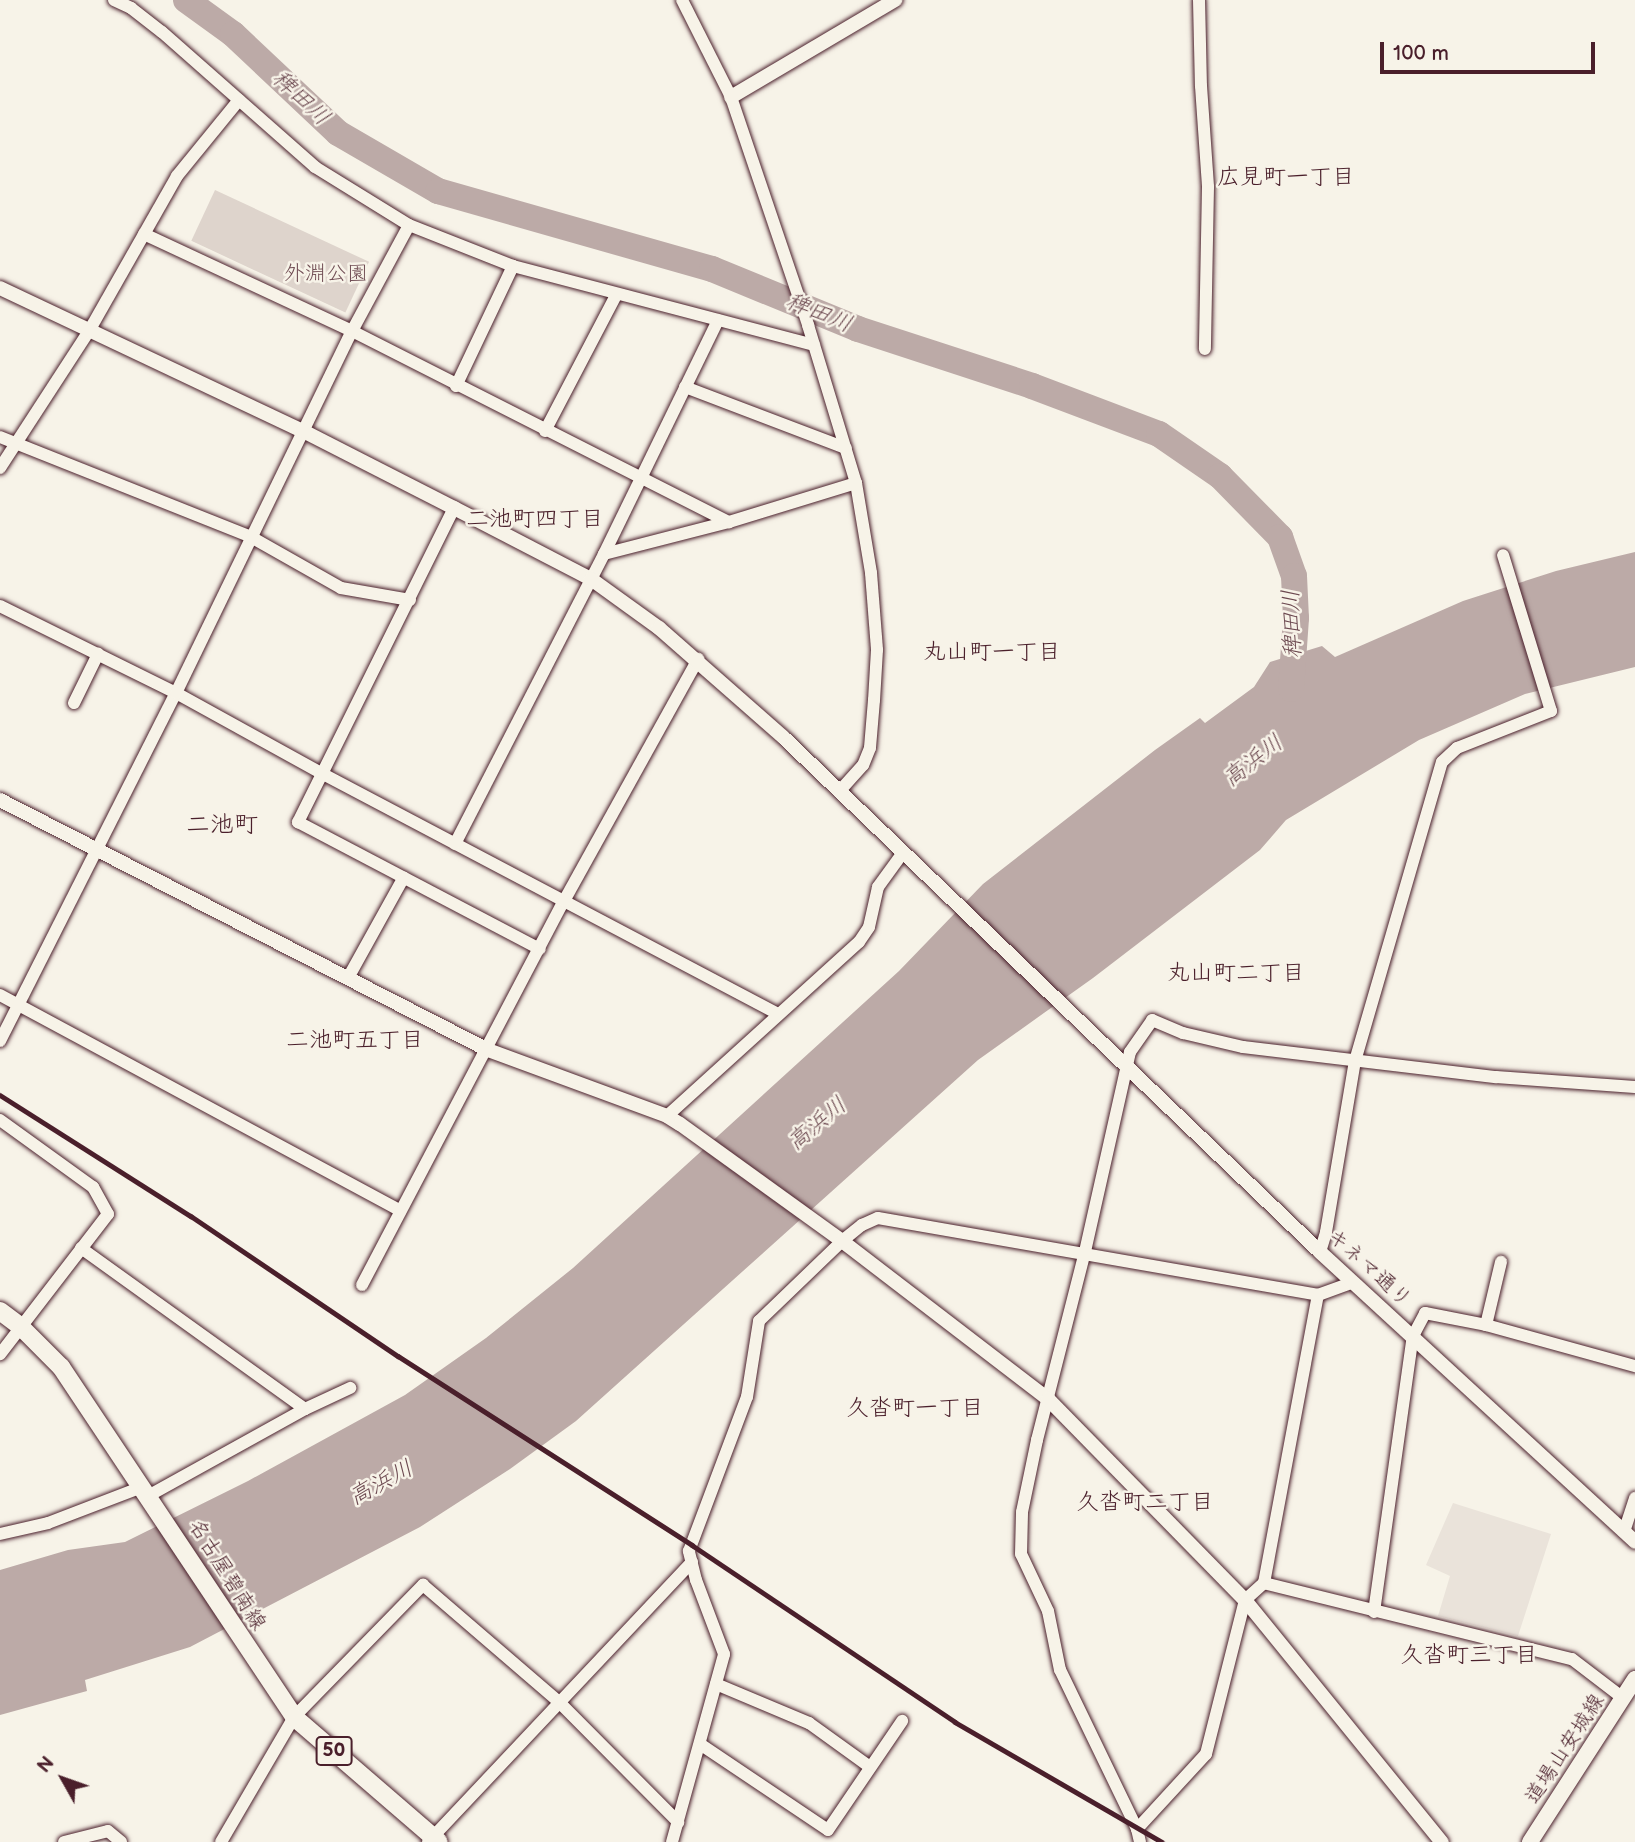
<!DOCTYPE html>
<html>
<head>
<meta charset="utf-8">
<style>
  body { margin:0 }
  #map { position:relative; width:1635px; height:1842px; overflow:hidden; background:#f7f3e8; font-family:"Balsamiq Sans","Klee One",sans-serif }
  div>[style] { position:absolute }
  .built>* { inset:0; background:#eae3da }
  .green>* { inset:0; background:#ded4cc; transform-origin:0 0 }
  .water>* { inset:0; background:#bcaaa7 }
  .river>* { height:26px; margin:-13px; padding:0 13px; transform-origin:13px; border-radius:13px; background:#bcaaa7 }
  .roads { filter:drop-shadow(0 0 2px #4a1f2b) drop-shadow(0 0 2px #4a1f2b) }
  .minor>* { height:12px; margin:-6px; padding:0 6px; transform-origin:6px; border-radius:6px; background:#f7f3e8 }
  .tertiary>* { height:14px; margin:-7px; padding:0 7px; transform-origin:7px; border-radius:7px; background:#f7f3e8 }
  .secondary>* { height:16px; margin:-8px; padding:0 8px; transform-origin:8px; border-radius:8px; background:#f7f3e8 }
  .primary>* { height:18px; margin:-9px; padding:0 9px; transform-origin:9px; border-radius:9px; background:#f7f3e8 }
  .rail>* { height:4.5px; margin:-2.25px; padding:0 2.25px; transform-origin:2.25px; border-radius:2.25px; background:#4a1f2b }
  span { translate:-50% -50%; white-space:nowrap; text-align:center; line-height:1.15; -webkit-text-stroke:5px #f7f3e8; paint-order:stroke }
  .shield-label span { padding:2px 5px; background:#f7f3e8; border:2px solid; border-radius:5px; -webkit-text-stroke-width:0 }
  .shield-label { font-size:19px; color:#4a1f2b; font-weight:700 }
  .park-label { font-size:21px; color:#6f4c53 }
  .street-label { font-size:21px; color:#4a1f2b }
  .water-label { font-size:23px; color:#6c4950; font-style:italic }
  .neighbourhood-label { font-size:23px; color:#4a1f2b }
  .quarter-label { font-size:24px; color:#4a1f2b }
  .north { position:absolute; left:28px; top:1744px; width:70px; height:70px; -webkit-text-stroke:5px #f7f3e8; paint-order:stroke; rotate:310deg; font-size:19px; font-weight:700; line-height:28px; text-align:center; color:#4a1f2b }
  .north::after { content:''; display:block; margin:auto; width:24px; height:32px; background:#4a1f2b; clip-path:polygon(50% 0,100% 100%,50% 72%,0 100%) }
  .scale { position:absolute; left:1380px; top:42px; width:215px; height:32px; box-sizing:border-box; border:4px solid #4a1f2b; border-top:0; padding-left:9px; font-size:21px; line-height:24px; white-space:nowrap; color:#4a1f2b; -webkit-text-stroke:5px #f7f3e8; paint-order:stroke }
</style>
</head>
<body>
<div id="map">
  <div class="built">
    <div style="clip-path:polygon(1453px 1503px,1551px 1534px,1518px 1636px,1438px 1616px,1450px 1576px,1426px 1565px)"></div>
  </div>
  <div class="green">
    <div style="left:215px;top:190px;width:170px;height:56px;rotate:25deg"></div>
  </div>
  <div class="water">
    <div style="clip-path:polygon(1635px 552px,1635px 667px,1525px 694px,1419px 740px,1286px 820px,1260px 850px,1093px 978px,978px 1060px,576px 1421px,510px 1469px,420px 1527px,190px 1647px,85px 1680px,87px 1691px,0 1715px,0 1570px,68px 1550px,125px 1542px,248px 1481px,405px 1395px,486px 1338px,573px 1268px,899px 971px,983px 884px,1155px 750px,1200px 718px,1205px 723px,1254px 687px,1270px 662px,1322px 646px,1335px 657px,1463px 601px,1556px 571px)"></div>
  </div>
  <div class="river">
    <div style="left:186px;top:0;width:58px;rotate:35.9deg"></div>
    <div style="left:233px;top:34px;width:144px;rotate:43.3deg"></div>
    <div style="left:338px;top:133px;width:116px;rotate:30.1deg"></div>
    <div style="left:438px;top:191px;width:285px;rotate:15.9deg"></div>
    <div style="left:712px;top:269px;width:158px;rotate:22.3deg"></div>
    <div style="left:858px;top:329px;width:183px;rotate:18.1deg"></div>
    <div style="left:1032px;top:386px;width:136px;rotate:20.7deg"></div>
    <div style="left:1159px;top:434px;width:74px;rotate:34.5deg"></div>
    <div style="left:1220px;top:476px;width:86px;rotate:45.5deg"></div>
    <div style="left:1280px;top:537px;width:41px;rotate:70.3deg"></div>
    <div style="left:1294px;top:576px;width:42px;rotate:87.3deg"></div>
    <div style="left:1296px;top:618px;width:71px;rotate:94deg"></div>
  </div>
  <div class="roads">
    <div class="minor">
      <div style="left:114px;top:0;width:19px;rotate:25deg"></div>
      <div style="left:131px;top:8px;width:39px;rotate:38deg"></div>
      <div style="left:162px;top:32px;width:204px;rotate:41.4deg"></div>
      <div style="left:315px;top:167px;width:110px;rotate:31.7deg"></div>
      <div style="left:409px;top:225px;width:112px;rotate:21.5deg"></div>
      <div style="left:513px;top:266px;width:311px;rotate:14.7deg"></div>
      <div style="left:682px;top:0;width:109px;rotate:63.2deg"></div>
      <div style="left:731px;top:97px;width:241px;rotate:71.3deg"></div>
      <div style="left:808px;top:325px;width:165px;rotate:73.1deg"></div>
      <div style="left:856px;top:483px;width:91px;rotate:80.5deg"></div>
      <div style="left:871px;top:573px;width:77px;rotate:85.5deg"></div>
      <div style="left:877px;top:650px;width:50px;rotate:93.4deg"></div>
      <div style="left:874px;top:700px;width:48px;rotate:94.8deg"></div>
      <div style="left:870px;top:748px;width:18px;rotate:112deg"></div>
      <div style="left:863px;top:765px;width:36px;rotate:132deg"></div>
      <div style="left:1199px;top:0;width:86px;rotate:88.7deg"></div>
      <div style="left:1201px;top:86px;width:101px;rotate:86deg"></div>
      <div style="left:1208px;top:187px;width:162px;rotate:91.1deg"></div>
      <div style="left:144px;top:234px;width:230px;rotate:25deg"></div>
      <div style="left:352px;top:331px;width:423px;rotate:26.9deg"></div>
      <div style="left:456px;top:386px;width:133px;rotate:-64.6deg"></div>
      <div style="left:685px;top:387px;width:172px;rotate:20.8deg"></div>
      <div style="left:545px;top:431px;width:153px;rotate:-62.4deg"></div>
      <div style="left:0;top:437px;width:270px;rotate:21.7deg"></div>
      <div style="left:251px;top:537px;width:103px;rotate:29.5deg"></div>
      <div style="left:341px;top:588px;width:70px;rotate:9.9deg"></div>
      <div style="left:0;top:468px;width:163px;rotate:-57deg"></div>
      <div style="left:89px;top:331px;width:178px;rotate:-60.4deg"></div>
      <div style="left:177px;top:176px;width:98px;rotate:-50.8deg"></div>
      <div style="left:454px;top:508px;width:351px;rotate:116.4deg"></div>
      <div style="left:298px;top:822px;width:273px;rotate:27.7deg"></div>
      <div style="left:604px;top:554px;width:129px;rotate:-14.4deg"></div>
      <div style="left:729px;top:522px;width:133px;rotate:-17.1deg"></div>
      <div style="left:0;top:606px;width:196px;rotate:26.3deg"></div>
      <div style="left:176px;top:693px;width:168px;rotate:28.9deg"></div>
      <div style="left:323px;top:774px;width:514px;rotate:27.81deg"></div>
      <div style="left:74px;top:703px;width:55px;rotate:-63.9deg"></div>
      <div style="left:455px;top:844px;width:326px;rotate:-62.8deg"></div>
      <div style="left:604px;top:554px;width:260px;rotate:-64deg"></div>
      <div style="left:348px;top:978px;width:115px;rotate:-61deg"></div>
      <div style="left:0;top:995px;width:455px;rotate:28.3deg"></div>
      <div style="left:0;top:1041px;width:390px;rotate:-63.2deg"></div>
      <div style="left:176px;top:693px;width:403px;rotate:-64.1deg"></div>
      <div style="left:352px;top:331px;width:120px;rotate:-61.7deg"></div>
      <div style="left:667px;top:1116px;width:259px;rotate:-42.2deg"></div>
      <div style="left:859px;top:942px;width:18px;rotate:-56deg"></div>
      <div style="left:869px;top:927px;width:41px;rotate:-77.3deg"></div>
      <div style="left:878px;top:887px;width:41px;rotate:-54deg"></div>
      <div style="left:0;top:1120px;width:115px;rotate:35.8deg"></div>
      <div style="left:93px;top:1187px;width:31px;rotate:61deg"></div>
      <div style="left:108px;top:1214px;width:177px;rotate:127.6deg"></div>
      <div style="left:81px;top:1248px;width:276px;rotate:35.7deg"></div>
      <div style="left:1320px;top:1252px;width:21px;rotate:-73deg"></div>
      <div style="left:1326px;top:1232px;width:173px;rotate:-80.4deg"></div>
      <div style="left:1355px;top:1061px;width:311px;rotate:-73.8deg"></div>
      <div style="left:1442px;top:762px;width:21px;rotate:-43deg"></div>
      <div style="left:1457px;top:748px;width:101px;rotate:-21.5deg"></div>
      <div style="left:1551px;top:711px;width:163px;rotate:-107.1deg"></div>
      <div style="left:362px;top:1285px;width:434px;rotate:-62.3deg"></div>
      <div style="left:564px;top:901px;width:277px;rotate:-61deg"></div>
      <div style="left:1486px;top:1325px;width:65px;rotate:-76.6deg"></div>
      <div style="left:148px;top:1496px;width:179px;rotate:-29deg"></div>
      <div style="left:305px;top:1409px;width:50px;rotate:-25deg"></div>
      <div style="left:1624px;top:1532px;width:36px;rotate:-72deg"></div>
      <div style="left:0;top:1534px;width:49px;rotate:-12.9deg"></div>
      <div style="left:48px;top:1523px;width:101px;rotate:-21deg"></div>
      <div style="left:1264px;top:1583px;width:317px;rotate:13.9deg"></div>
      <div style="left:1572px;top:1659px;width:64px;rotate:37.4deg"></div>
      <div style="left:1374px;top:1612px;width:279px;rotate:-82deg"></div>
      <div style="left:1413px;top:1336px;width:26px;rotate:-62deg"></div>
      <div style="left:1425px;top:1313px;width:62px;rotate:11.1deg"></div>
      <div style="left:1486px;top:1325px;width:155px;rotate:15.4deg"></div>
      <div style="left:716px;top:1684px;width:101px;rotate:22.8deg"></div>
      <div style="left:809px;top:1723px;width:75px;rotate:35.8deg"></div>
      <div style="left:700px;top:1744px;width:154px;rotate:33.9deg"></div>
      <div style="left:828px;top:1830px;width:132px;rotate:-55.8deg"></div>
      <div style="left:1137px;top:1829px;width:102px;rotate:-47.4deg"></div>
      <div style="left:1206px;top:1754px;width:159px;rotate:-75.8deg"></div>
      <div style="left:1245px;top:1600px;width:25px;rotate:-42deg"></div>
      <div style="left:1264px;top:1583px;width:293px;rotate:-79.4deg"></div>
      <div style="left:64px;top:1842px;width:45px;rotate:-14deg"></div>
      <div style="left:108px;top:1831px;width:17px;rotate:40deg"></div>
      <div style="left:221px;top:1842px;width:145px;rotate:-59.7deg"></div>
      <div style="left:294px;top:1717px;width:185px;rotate:-45.7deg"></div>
      <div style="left:423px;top:1585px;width:181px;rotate:40.7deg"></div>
      <div style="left:560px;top:1703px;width:168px;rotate:45.2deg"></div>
      <div style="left:428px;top:1842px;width:385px;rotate:-46.7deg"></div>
      <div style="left:672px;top:1842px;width:195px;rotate:-74.5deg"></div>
      <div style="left:724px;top:1654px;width:79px;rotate:-110.7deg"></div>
      <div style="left:696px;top:1580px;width:30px;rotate:-104deg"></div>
      <div style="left:689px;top:1551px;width:165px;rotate:-69.4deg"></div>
      <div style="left:747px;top:1397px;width:77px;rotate:-81deg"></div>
      <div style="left:759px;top:1321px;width:115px;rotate:-43.9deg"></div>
      <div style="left:842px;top:1241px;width:26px;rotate:-39deg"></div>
      <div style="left:862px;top:1225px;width:17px;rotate:-24deg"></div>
      <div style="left:878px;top:1218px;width:447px;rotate:9.9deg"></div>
      <div style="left:1318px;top:1295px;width:37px;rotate:-20deg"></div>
      <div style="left:1140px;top:1842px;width:13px;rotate:-103deg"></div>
      <div style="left:1137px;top:1829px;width:177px;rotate:-115.8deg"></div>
      <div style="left:1060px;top:1670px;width:60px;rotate:-101.5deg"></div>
      <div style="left:1048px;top:1611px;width:63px;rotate:-115.3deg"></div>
      <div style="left:1021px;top:1554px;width:42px;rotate:-88.6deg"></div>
      <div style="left:1022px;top:1512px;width:74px;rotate:-78.2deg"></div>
      <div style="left:1037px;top:1440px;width:190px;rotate:-75.7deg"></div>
      <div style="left:1084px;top:1256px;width:209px;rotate:-77.3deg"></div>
      <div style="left:1130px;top:1052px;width:39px;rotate:-55deg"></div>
      <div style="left:1152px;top:1020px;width:34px;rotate:23deg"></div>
      <div style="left:1183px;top:1033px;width:62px;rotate:13.1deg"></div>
      <div style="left:1243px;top:1047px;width:255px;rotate:6.8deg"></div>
      <div style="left:1496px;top:1077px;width:139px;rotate:4.1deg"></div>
    </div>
    <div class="tertiary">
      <div style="left:731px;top:97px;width:191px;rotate:-30.6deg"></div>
      <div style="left:0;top:288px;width:335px;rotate:25.3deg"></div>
      <div style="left:303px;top:431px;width:169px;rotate:27deg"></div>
      <div style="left:454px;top:508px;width:154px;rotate:27.4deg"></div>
      <div style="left:591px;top:579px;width:84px;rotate:35.8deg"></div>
      <div style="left:659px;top:628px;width:165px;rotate:41.3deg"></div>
      <div style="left:783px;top:737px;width:744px;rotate:43.8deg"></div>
      <div style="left:1320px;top:1252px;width:428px;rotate:42.6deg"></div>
      <div style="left:0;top:800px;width:548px;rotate:27.13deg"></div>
      <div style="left:488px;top:1050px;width:191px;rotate:20.2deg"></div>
      <div style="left:667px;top:1116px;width:15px;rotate:32deg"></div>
      <div style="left:680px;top:1124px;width:200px;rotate:35.8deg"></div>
      <div style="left:842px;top:1241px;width:260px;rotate:37.5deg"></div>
      <div style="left:1048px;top:1399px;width:281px;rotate:45.6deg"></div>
      <div style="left:1245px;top:1600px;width:312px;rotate:50.9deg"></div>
    </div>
    <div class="secondary">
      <div style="left:1530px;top:1842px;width:194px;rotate:-57.2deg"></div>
    </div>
    <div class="primary">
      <div style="left:0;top:1311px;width:25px;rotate:37deg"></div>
      <div style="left:20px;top:1326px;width:58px;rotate:45deg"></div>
      <div style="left:61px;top:1367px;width:420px;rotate:56.3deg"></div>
      <div style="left:294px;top:1717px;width:191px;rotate:40.8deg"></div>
    </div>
  </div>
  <div class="rail">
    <div style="left:0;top:1095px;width:226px;rotate:32.4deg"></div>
    <div style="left:191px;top:1216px;width:250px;rotate:34.1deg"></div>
    <div style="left:398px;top:1356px;width:350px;rotate:32.7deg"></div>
    <div style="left:692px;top:1545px;width:317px;rotate:33.9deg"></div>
    <div style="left:955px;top:1722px;width:239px;rotate:30.1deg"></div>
  </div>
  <div class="shield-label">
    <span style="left:334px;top:1751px">50</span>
  </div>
  <div class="park-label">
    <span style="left:326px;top:274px">外淵公園</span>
  </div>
  <div class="street-label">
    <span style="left:1369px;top:1268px;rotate:42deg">キネマ通り</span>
    <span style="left:227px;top:1575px;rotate:58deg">名古屋碧南線</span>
    <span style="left:1565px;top:1749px;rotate:-57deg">道場山安城線</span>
  </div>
  <div class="water-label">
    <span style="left:301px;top:98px;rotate:43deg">稗田川</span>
    <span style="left:819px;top:313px;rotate:22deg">稗田川</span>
    <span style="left:1292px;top:624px;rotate:-92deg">稗田川</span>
    <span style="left:1253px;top:761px;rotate:-38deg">高浜川</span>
    <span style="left:817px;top:1124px;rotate:-40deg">高浜川</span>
    <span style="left:381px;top:1483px;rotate:-28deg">高浜川</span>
  </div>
  <div class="neighbourhood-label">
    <span style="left:1286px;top:177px">広見町一丁目</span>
    <span style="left:535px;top:519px">二池町四丁目</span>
    <span style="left:992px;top:652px">丸山町一丁目</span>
    <span style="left:1236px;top:973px">丸山町二丁目</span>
    <span style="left:355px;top:1040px">二池町五丁目</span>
    <span style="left:915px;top:1408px">久沓町一丁目</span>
    <span style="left:1145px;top:1502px">久沓町二丁目</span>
    <span style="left:1469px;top:1655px">久沓町三丁目</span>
  </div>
  <div class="quarter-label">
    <span style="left:222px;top:825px">二池町</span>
  </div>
  <div class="north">N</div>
  <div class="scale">100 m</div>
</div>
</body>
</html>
